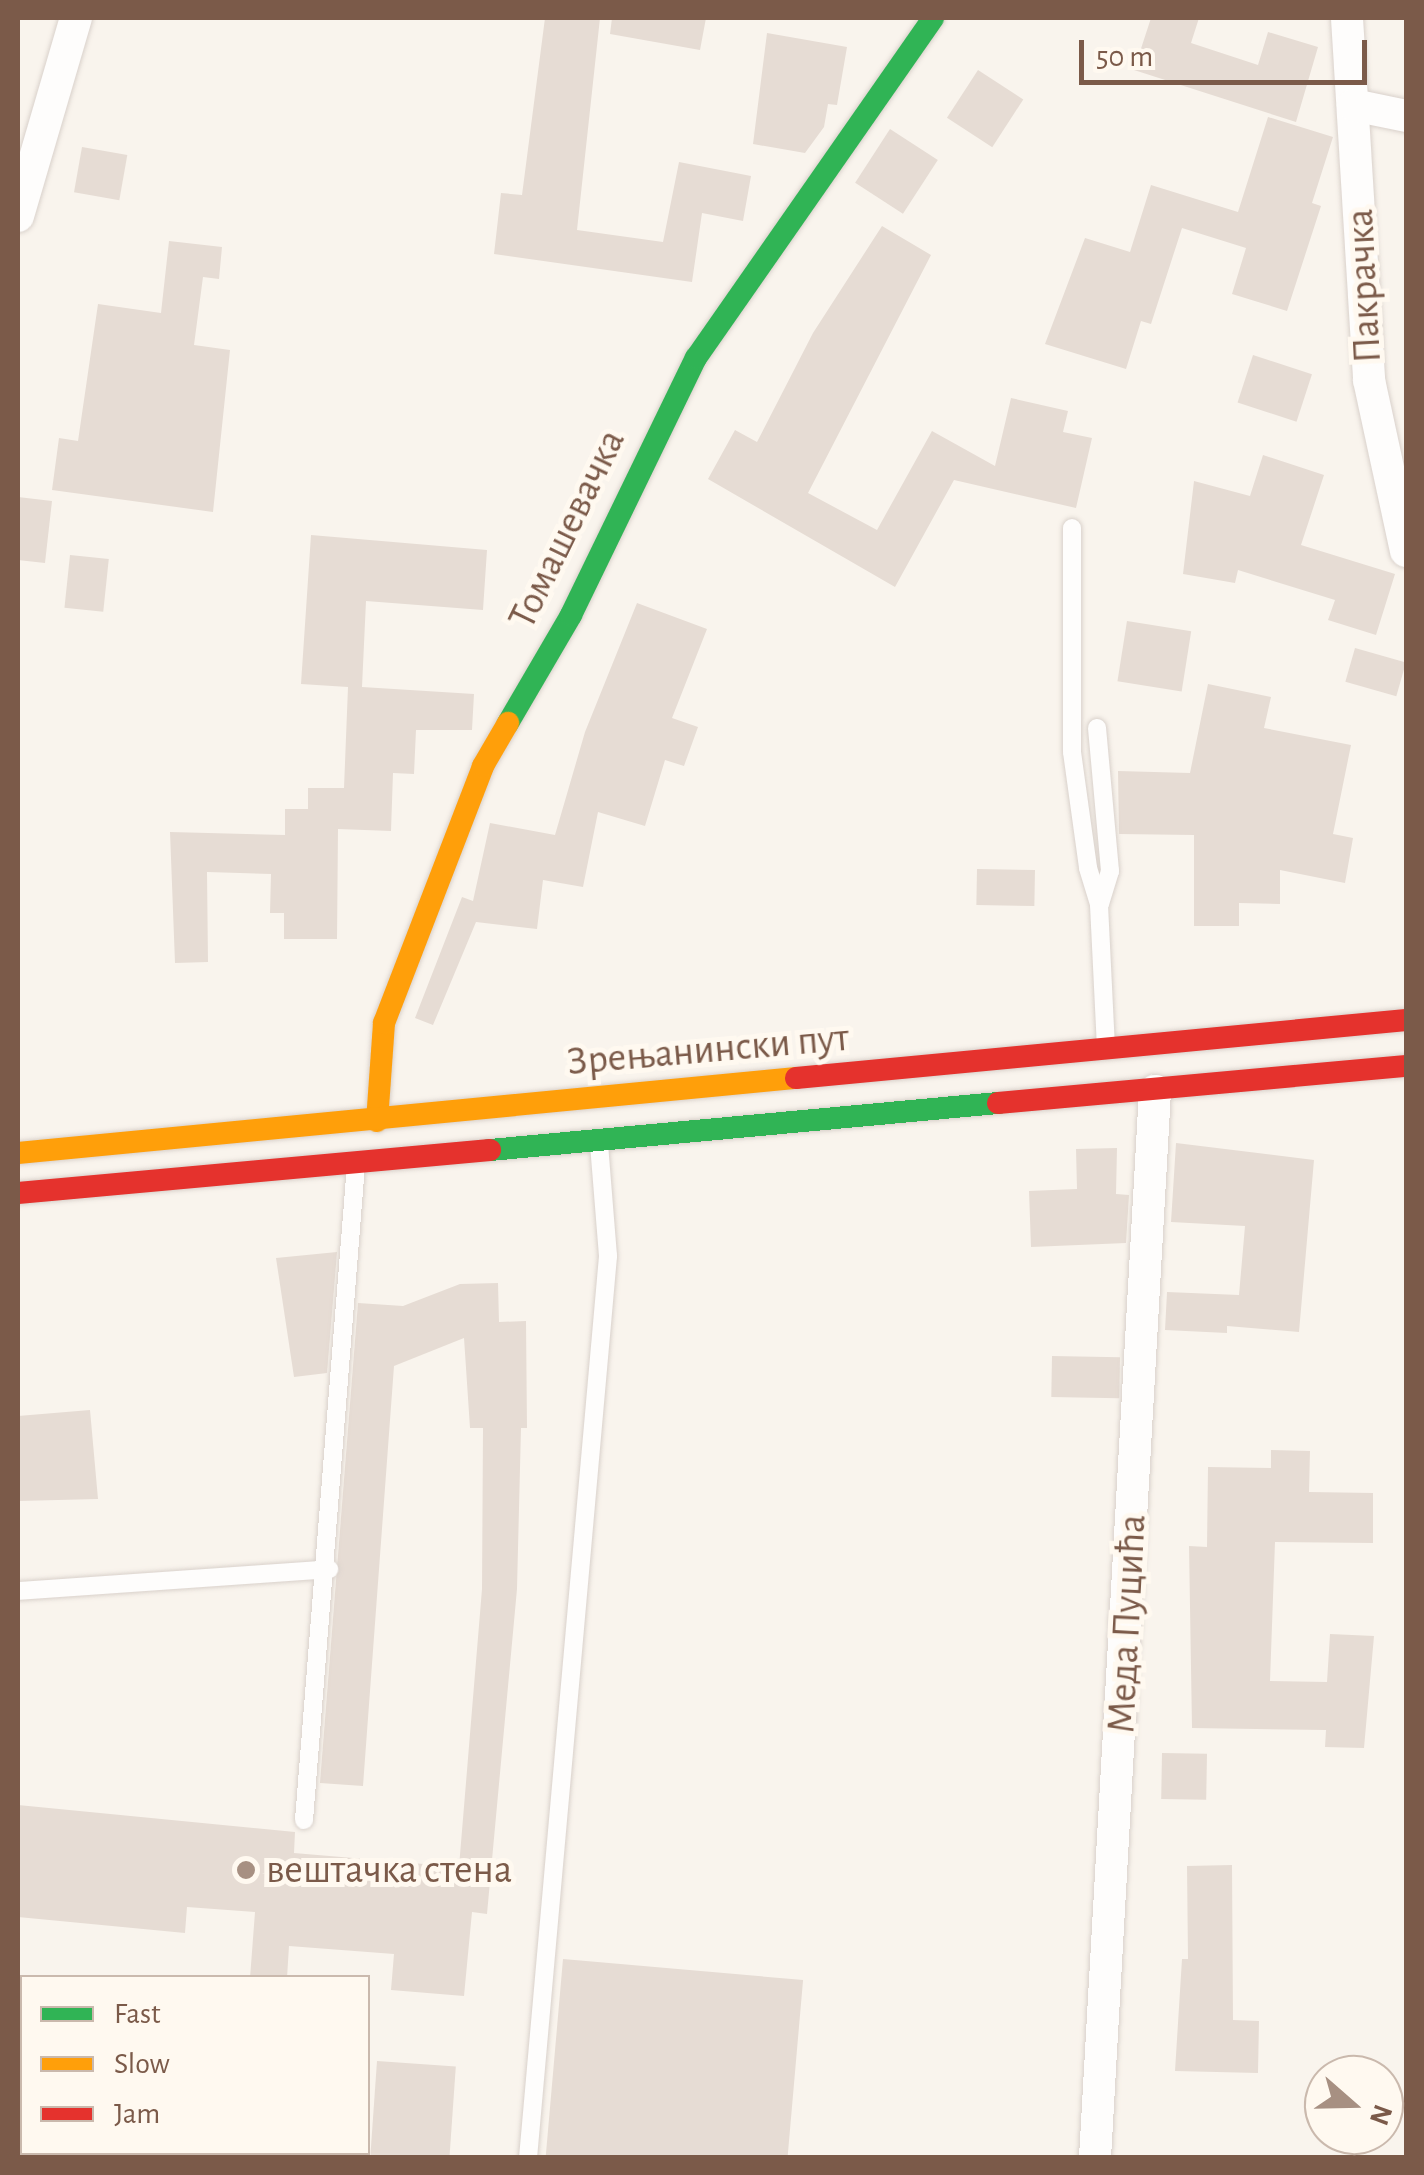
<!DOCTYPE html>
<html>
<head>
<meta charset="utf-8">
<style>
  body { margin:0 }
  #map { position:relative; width:1424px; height:2175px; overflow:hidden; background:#f9f4ed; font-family:"Alegreya Sans",sans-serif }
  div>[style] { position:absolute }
  .building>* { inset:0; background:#e6dcd4; transform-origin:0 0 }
  .roads { filter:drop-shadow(0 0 2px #d9d1cb) drop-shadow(0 0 2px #d9d1cb) }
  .lane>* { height:18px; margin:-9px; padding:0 9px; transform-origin:9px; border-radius:9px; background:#fefdfc }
  .street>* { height:32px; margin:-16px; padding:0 16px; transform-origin:16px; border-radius:16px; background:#fefdfc }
  .fast>* { height:22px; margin:-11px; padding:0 11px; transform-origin:11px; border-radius:11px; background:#30b455 }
  .slow>* { height:22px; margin:-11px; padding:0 11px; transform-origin:11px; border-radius:11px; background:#ff9f0a }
  .jam>* { height:22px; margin:-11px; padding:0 11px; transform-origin:11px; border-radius:11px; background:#e5322d }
  .dots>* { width:28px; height:28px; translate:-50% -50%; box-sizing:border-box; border:5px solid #fff9f0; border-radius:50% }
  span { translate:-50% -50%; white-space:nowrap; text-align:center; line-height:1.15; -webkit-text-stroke:10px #fff9f0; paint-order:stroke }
  .street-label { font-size:40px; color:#7b5a49 }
  .poi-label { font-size:40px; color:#7b5a49 }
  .left { translate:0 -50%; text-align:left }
  .frame { position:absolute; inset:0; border:20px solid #7b5a49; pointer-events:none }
  .legend { position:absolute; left:20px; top:1975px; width:350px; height:180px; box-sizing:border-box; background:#fff9f0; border:2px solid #cab9ad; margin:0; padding:12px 18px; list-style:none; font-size:30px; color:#7b5a49 }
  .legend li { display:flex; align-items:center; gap:20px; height:50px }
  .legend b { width:50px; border:2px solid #cab9ad }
  .north { position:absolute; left:1304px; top:2055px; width:100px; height:100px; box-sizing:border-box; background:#fff9f0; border:2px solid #cab9ad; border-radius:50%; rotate:110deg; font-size:28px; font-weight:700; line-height:40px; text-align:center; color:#7b5a49 }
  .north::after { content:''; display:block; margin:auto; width:35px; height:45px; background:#a79082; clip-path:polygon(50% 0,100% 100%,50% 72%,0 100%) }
  .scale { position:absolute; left:1079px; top:40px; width:288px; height:45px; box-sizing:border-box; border:5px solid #7b5a49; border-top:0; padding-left:12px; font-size:30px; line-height:35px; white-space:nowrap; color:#7b5a49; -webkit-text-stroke:8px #fff9f0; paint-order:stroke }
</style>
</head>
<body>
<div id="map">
  <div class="building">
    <div style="clip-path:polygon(545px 18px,600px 18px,577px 230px,663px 242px,679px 162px,751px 176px,743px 221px,702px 213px,692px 282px,494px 254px,501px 193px,522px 195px)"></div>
    <div style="clip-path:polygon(612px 18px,706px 18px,700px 50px,610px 34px)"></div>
    <div style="clip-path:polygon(1151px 18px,1199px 18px,1191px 43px,1258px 65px,1268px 32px,1318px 47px,1296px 122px,1134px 70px)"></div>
    <div style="clip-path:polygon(767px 33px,847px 47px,837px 105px,828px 104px,824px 127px,805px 153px,753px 144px)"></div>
    <div style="left:978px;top:70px;width:54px;height:57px;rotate:33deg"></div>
    <div style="clip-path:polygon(1268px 117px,1333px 137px,1312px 203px,1321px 206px,1287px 311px,1232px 294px,1246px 248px,1182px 228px,1151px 324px,1141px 321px,1126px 369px,1045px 344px,1085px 238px,1130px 252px,1151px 185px,1238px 212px)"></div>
    <div style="left:890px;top:129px;width:57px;height:64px;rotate:33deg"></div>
    <div style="left:82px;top:147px;width:46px;height:46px;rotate:10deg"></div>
    <div style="clip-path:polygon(882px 226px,931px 255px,808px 493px,877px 530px,932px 431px,995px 466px,1011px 398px,1068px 411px,1063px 432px,1092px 438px,1076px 508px,954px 480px,895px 587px,708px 479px,735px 430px,757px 442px,813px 333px)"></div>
    <div style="clip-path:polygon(169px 241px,222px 247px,219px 279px,203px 277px,194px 345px,230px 350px,213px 512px,52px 490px,59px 438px,78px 441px,98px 304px,161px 313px)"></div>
    <div style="left:1253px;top:355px;width:62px;height:50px;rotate:18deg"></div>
    <div style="clip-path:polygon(1263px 455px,1324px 475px,1301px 545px,1395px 574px,1376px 635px,1328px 620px,1335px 600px,1238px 570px,1235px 583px,1183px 574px,1194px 481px,1250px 496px)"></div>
    <div style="clip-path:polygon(18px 497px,52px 501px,45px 563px,18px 560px)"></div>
    <div style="clip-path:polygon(311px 535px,487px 550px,483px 610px,366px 601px,362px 687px,474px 694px,472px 730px,416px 730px,414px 774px,393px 773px,391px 831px,338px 829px,337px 939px,284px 939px,284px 913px,270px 913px,271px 874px,207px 872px,208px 962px,175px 963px,170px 832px,285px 835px,285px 809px,308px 809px,308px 788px,344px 788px,348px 687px,301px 684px)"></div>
    <div style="left:70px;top:555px;width:39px;height:53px;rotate:6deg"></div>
    <div style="clip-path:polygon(637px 603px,707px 629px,672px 718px,698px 727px,684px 766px,665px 760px,645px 826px,598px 812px,583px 887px,543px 880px,537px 929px,476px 922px,433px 1025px,415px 1018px,462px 897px,473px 901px,490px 823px,555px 835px,585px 732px)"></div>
    <div style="left:1127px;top:621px;width:65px;height:61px;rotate:9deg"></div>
    <div style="left:1355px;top:648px;width:53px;height:35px;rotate:16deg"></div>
    <div style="clip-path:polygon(1208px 684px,1271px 697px,1264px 728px,1351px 745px,1333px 834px,1353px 838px,1345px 883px,1280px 870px,1280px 904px,1239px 903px,1239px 926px,1194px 926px,1194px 835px,1119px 834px,1118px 771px,1190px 773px)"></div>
    <div style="left:977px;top:869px;width:58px;height:36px;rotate:1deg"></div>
    <div style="clip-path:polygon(1176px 1143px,1314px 1160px,1299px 1332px,1227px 1326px,1227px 1333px,1165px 1330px,1167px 1292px,1239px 1295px,1245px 1226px,1171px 1222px)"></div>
    <div style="clip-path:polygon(1117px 1148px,1116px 1194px,1129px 1195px,1126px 1243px,1031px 1247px,1029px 1191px,1077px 1189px,1076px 1149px)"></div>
    <div style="clip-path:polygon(337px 1252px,327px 1373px,294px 1377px,276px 1258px)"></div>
    <div style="clip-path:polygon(498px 1283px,499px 1322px,526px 1321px,527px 1428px,521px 1428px,517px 1589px,487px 1914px,472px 1912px,464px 1996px,391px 1990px,394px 1954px,289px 1946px,287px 1978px,250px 1978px,255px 1912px,187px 1907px,185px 1933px,18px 1917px,18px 1805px,295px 1832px,294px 1853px,459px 1867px,482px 1589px,483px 1428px,470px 1428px,464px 1338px,394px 1366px,363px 1786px,320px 1783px,358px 1303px,403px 1306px,460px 1284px)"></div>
    <div style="left:1052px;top:1356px;width:68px;height:41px;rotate:1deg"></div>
    <div style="clip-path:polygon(90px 1410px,98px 1499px,18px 1501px,18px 1416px)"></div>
    <div style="clip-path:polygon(1271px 1450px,1310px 1451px,1309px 1492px,1373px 1493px,1373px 1543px,1275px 1542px,1270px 1681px,1327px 1682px,1330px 1634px,1374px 1636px,1364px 1748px,1325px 1747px,1326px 1730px,1192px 1728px,1189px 1546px,1207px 1547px,1208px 1467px,1271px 1468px)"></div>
    <div style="left:1162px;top:1753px;width:45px;height:46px;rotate:1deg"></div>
    <div style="clip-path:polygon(1232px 1865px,1233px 2020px,1259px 2021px,1258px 2073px,1175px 2071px,1182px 1959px,1188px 1959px,1187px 1866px)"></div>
    <div style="left:563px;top:1959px;width:241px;height:200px;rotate:5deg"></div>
    <div style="left:377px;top:2061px;width:79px;height:97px;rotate:4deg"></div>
  </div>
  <div class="roads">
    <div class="lane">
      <div style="left:1072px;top:528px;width:224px;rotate:90deg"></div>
      <div style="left:1072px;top:752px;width:117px;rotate:82.1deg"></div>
      <div style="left:1088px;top:868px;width:39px;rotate:73deg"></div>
      <div style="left:1099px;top:905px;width:144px;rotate:87.2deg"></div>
      <div style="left:1097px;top:728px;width:144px;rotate:84.8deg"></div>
      <div style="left:1110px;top:871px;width:34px;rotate:107deg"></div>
      <div style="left:18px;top:1591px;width:312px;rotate:-4deg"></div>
      <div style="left:304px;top:1820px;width:657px;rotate:-85.46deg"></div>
      <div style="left:528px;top:2158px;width:906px;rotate:-84.93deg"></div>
      <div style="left:608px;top:1256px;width:113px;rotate:-94.6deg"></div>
    </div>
    <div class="street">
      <div style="left:1347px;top:18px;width:363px;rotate:86.5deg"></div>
      <div style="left:1369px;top:380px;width:175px;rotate:77.8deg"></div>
      <div style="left:1353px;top:105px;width:54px;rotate:11.7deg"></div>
      <div style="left:18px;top:216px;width:206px;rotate:-73.7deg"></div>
      <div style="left:1095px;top:2158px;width:1069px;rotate:-86.78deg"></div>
    </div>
    <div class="fast">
      <div style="left:508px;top:723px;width:125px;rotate:-59.7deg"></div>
      <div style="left:571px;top:615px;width:286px;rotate:-64.1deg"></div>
      <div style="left:696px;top:358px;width:414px;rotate:-55.1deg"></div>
      <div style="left:490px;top:1150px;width:510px;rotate:-5.29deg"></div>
    </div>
    <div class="slow">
      <div style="left:377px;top:1121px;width:98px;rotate:-85.9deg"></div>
      <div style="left:384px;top:1023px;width:275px;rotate:-68.9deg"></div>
      <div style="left:483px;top:766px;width:50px;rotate:-59.8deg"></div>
      <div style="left:18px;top:1153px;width:782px;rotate:-5.51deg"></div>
    </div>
    <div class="jam">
      <div style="left:796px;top:1078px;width:613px;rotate:-5.43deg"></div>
      <div style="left:998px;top:1103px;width:410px;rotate:-5.2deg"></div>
      <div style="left:18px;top:1193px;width:474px;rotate:-5.2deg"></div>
    </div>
  </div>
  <div class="dots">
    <div style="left:246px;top:1870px;background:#a79082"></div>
  </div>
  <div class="street-label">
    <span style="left:1364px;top:286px;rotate:-93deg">Пакрачка</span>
    <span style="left:567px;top:529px;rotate:-64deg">Томашевачка</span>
    <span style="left:708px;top:1050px;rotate:-5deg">Зрењанински пут</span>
    <span style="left:1127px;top:1624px;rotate:-87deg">Меда Пуцића</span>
  </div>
  <div class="poi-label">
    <span class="left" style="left:266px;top:1870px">вештачка стена</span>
  </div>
  <div class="frame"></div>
  <ul class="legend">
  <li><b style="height:12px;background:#30b455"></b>Fast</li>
  <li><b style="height:12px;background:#ff9f0a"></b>Slow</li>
  <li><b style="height:12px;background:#e5322d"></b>Jam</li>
  </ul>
  <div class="north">N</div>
  <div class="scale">50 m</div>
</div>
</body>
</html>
